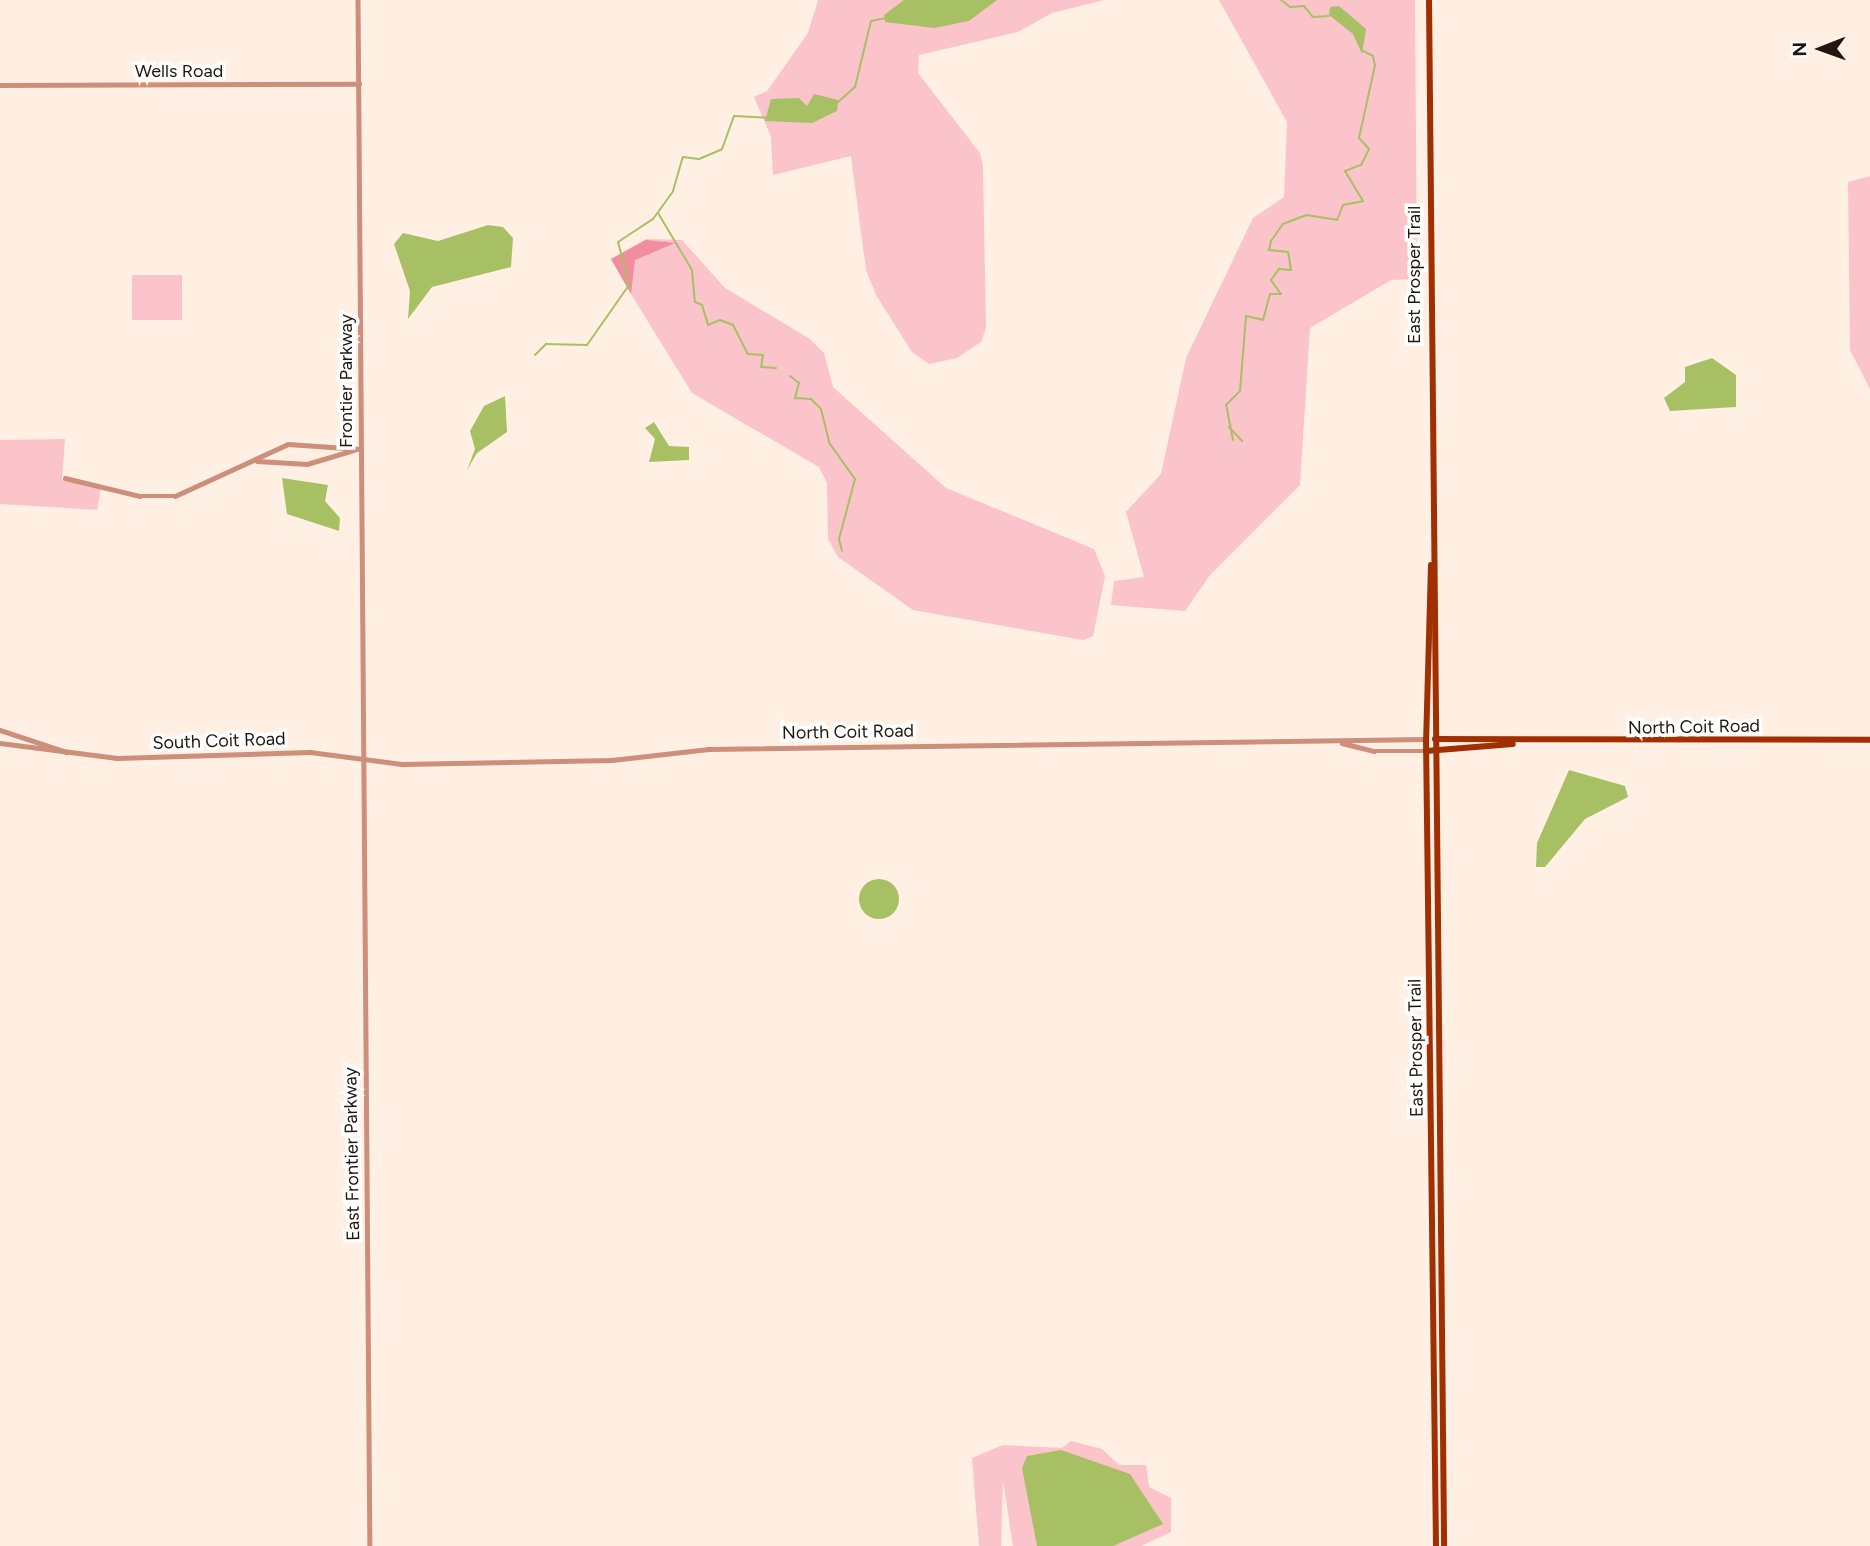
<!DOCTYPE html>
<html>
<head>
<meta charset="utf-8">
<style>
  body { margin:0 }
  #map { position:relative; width:1870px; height:1546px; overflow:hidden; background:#fff0e3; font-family:Figtree,sans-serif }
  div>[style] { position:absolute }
  .green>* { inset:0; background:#fbc3ca; transform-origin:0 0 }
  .forest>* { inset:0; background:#f18d9d }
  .water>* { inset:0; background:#a8c064 }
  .round { border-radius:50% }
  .stream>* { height:2px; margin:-1px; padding:0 1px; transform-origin:1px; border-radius:1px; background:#a8c064 }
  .minor>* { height:4.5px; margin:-2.25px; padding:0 2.25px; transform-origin:2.25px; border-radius:2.25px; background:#cd8e7b }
  .major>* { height:6px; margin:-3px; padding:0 3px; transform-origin:3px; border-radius:3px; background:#a03001 }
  span { translate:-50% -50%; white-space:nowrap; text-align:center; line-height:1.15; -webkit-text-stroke:7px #fff; paint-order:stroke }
  .street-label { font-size:18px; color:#1f170f }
  .north { position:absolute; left:1786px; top:14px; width:70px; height:70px; -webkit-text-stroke:5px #fff; paint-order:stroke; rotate:269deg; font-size:19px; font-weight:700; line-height:28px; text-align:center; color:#1f170f }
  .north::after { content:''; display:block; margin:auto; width:24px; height:32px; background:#1f170f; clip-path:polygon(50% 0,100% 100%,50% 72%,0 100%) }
</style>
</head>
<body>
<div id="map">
  <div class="green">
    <div style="clip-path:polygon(818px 0,1104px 0,1052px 13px,1018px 32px,919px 55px,918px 73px,980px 153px,983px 167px,986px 328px,981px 342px,957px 358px,929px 364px,912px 352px,876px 295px,866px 270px,851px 156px,773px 175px,771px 137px,754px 97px,767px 91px,808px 33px)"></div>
    <div style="clip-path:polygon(1219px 0,1415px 0,1417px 279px,1391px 280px,1310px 328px,1300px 485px,1210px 575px,1185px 611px,1111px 605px,1114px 581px,1144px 577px,1126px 512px,1161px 474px,1186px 358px,1253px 218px,1284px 197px,1287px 122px)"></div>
    <div style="clip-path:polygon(1870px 176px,1870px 389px,1850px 350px,1848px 182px)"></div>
    <div style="clip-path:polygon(646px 239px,682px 240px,725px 288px,810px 339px,824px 353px,833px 387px,946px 488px,1094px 549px,1105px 576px,1093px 636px,1083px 640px,913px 610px,838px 557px,828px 539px,827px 483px,819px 467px,692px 393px,631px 294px,611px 259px)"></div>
    <div style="left:132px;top:275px;width:50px;height:45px"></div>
    <div style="clip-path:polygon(65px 439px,62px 480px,101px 488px,97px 510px,0 504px,0 440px)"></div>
    <div style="clip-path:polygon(1071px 1441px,1102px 1449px,1119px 1465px,1146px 1465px,1149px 1487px,1171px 1498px,1171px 1532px,1141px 1546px,1013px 1546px,1003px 1481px,1001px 1546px,979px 1546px,972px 1458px,1003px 1445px,1062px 1448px)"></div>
  </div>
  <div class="forest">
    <div style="clip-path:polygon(646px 240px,675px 243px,635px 260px,631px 294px,611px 259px)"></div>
  </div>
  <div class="water">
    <div style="clip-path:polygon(904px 0,997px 0,969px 21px,934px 28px,885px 22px,884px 15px)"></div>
    <div style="clip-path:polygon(1339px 6px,1366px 29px,1362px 54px,1353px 34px,1329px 15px,1330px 7px)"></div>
    <div style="clip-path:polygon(814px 94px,838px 100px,837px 111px,812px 123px,765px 121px,771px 99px,799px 98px,807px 106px)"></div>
    <div style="clip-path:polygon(488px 225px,503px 227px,513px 238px,511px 267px,432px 287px,408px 319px,410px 291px,394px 244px,403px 233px,438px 241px)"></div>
    <div style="clip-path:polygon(1712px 358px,1736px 375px,1736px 407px,1670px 411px,1664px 398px,1685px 382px,1685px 367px)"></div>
    <div style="clip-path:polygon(505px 396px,507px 432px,477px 453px,467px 470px,475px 449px,470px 431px,484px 406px)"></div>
    <div style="clip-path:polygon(654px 422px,669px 446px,689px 447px,689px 460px,649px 462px,655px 439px,645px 428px)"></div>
    <div style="clip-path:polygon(282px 478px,328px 485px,325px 501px,340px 518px,339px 531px,287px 514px)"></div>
    <div style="clip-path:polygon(1569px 770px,1625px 786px,1628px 797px,1585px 819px,1545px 867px,1536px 867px,1537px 843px)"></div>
    <div class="round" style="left:859px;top:879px;width:40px;height:40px"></div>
    <div style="clip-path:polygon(1061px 1450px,1130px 1474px,1163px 1524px,1113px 1546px,1037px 1546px,1022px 1468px,1027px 1456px)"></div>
  </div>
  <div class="stream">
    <div style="left:1281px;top:0;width:11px;rotate:38deg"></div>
    <div style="left:1290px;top:7px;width:14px;rotate:-4deg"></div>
    <div style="left:1304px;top:6px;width:14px;rotate:51deg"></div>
    <div style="left:1313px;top:17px;width:16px;rotate:-4deg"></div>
    <div style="left:837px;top:103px;width:24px;rotate:-42deg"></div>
    <div style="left:855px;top:87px;width:68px;rotate:-76.4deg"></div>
    <div style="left:871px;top:21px;width:15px;rotate:-11deg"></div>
    <div style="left:658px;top:213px;width:66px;rotate:59.2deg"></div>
    <div style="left:692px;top:270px;width:32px;rotate:85deg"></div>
    <div style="left:695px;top:302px;width:8px;rotate:23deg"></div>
    <div style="left:702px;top:305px;width:21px;rotate:73deg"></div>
    <div style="left:708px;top:325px;width:13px;rotate:-23deg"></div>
    <div style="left:720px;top:320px;width:14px;rotate:21deg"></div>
    <div style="left:733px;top:325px;width:33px;rotate:63deg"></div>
    <div style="left:748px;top:354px;width:15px;rotate:4deg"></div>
    <div style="left:763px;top:355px;width:12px;rotate:99deg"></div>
    <div style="left:761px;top:367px;width:15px;rotate:4deg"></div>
    <div style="left:535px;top:355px;width:16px;rotate:-45deg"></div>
    <div style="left:546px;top:344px;width:41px;rotate:1.4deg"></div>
    <div style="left:587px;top:345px;width:73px;rotate:-55deg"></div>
    <div style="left:629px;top:285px;width:44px;rotate:-104.3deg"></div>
    <div style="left:618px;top:242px;width:42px;rotate:-33.3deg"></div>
    <div style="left:653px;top:219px;width:34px;rotate:-54deg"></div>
    <div style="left:673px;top:191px;width:35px;rotate:-74deg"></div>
    <div style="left:683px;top:157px;width:16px;rotate:7deg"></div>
    <div style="left:699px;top:159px;width:25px;rotate:-23deg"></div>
    <div style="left:722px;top:149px;width:35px;rotate:-70deg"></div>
    <div style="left:734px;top:116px;width:33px;rotate:3deg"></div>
    <div style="left:790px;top:376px;width:11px;rotate:38deg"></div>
    <div style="left:799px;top:383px;width:16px;rotate:105deg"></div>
    <div style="left:795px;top:398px;width:16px;rotate:4deg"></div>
    <div style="left:811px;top:399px;width:14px;rotate:45deg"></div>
    <div style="left:821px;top:409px;width:36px;rotate:76deg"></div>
    <div style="left:830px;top:444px;width:43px;rotate:54.5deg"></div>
    <div style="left:855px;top:479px;width:62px;rotate:104.9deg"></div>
    <div style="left:839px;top:539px;width:12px;rotate:76deg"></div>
    <div style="left:1229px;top:427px;width:19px;rotate:47deg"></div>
    <div style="left:1233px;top:440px;width:36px;rotate:-101deg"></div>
    <div style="left:1226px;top:405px;width:20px;rotate:-45deg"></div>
    <div style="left:1240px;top:391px;width:75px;rotate:-85.4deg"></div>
    <div style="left:1246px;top:316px;width:17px;rotate:13deg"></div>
    <div style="left:1263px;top:320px;width:27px;rotate:-75deg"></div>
    <div style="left:1270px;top:294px;width:11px"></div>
    <div style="left:1281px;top:294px;width:17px;rotate:-126deg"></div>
    <div style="left:1271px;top:280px;width:14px;rotate:-54deg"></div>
    <div style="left:1279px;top:269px;width:12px;rotate:5deg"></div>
    <div style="left:1291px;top:270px;width:18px;rotate:-99deg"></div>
    <div style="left:1288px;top:252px;width:19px;rotate:-174deg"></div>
    <div style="left:1269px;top:250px;width:9px;rotate:-77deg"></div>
    <div style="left:1271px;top:241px;width:21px;rotate:-55deg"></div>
    <div style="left:1283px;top:224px;width:25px;rotate:-21deg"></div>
    <div style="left:1306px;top:215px;width:31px;rotate:9deg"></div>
    <div style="left:1337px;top:220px;width:16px;rotate:-68deg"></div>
    <div style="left:1343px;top:205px;width:20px;rotate:-11deg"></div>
    <div style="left:1363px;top:201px;width:35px;rotate:-121deg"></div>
    <div style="left:1345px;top:171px;width:17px;rotate:-21deg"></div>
    <div style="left:1361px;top:165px;width:18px;rotate:-63deg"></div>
    <div style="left:1369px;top:149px;width:15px;rotate:-132deg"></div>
    <div style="left:1359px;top:138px;width:75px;rotate:-77.6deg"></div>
    <div style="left:1375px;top:65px;width:9px;rotate:-103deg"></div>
    <div style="left:1373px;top:56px;width:13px;rotate:-153deg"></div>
  </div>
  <div class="minor">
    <div style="left:358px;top:0;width:1546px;rotate:89.56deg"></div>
    <div style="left:0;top:85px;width:359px;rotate:-0.2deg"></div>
    <div style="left:257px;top:461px;width:50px;rotate:3.4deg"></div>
    <div style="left:307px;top:464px;width:49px;rotate:-16.6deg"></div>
    <div style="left:65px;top:478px;width:77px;rotate:13.5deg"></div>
    <div style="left:140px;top:496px;width:35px"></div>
    <div style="left:175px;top:496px;width:124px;rotate:-24.7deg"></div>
    <div style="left:288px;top:444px;width:72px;rotate:4deg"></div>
    <div style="left:0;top:730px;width:70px;rotate:18.4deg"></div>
    <div style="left:0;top:743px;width:118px;rotate:7.3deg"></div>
    <div style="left:117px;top:758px;width:193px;rotate:-1.8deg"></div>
    <div style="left:310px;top:752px;width:94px;rotate:7.4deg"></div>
    <div style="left:403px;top:764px;width:209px;rotate:-1.1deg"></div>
    <div style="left:612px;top:760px;width:97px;rotate:-6.5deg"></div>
    <div style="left:708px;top:749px;width:718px;rotate:-0.8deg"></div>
    <div style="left:1342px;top:743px;width:33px;rotate:14deg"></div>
    <div style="left:1374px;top:751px;width:52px"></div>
  </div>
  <div class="major">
    <div style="left:1429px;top:0;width:1546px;rotate:89.44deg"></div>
    <div style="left:1431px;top:565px;width:174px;rotate:91.6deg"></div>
    <div style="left:1426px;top:739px;width:807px;rotate:89.29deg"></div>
    <div style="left:1435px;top:739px;width:435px;rotate:0.1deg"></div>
    <div style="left:1426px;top:751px;width:87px;rotate:-4.6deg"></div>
  </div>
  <div class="street-label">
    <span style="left:179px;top:71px">Wells Road</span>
    <span style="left:1414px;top:275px;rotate:-90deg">East Prosper Trail</span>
    <span style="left:346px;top:381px;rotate:-90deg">Frontier Parkway</span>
    <span style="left:1694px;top:727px;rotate:-1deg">North Coit Road</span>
    <span style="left:848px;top:732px;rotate:-1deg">North Coit Road</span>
    <span style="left:219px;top:741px;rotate:-2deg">South Coit Road</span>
    <span style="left:1416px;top:1048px;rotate:-91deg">East Prosper Trail</span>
    <span style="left:352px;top:1154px;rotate:-91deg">East Frontier Parkway</span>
  </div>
  <div class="north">N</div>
</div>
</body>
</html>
